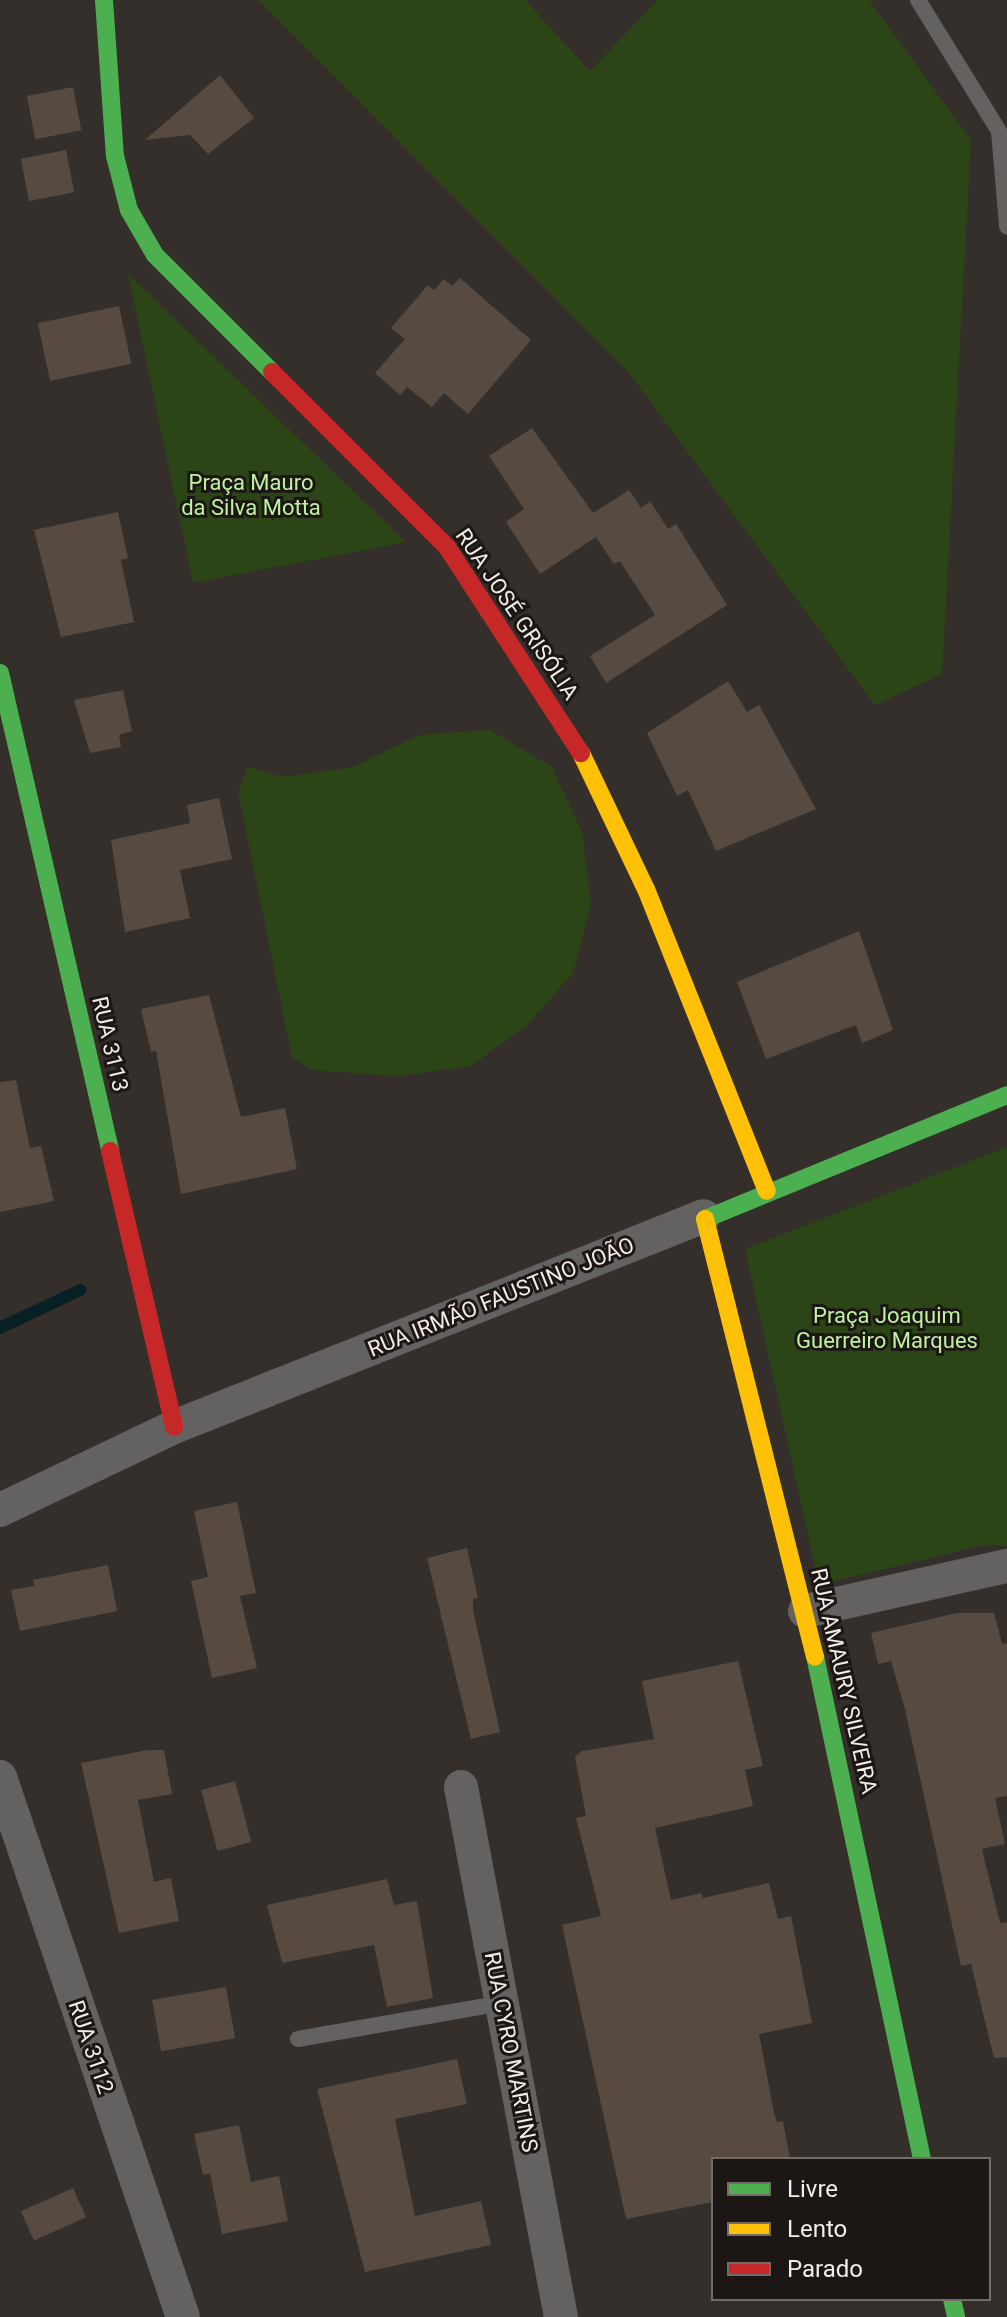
<!DOCTYPE html>
<html>
<head>
<meta charset="utf-8">
<style>
  body { margin:0 }
  #map { position:relative; width:1007px; height:2317px; overflow:hidden; background:#352f2b; font-family:Roboto,sans-serif }
  div>[style] { position:absolute }
  .green>* { inset:0; background:#2b4516 }
  .stream>* { height:12px; margin:-6px; padding:0 6px; transform-origin:6px; border-radius:6px; background:#072023 }
  .building>* { inset:0; background:#564a41; transform-origin:0 0 }
  .lane>* { height:16px; margin:-8px; padding:0 8px; transform-origin:8px; border-radius:8px; background:#646260 }
  .street>* { height:34px; margin:-17px; padding:0 17px; transform-origin:17px; border-radius:17px; background:#646260 }
  .fast>* { height:18px; margin:-9px; padding:0 9px; transform-origin:9px; border-radius:9px; background:#4caf50 }
  .slow>* { height:18px; margin:-9px; padding:0 9px; transform-origin:9px; border-radius:9px; background:#ffc107 }
  .jam>* { height:18px; margin:-9px; padding:0 9px; transform-origin:9px; border-radius:9px; background:#c62828 }
  span { translate:-50% -50%; white-space:nowrap; text-align:center; line-height:1.15; -webkit-text-stroke:6px #1c1714; paint-order:stroke }
  .park-label { font-size:22px; color:#bef2a1 }
  .street-label { font-size:22px; color:#f3ece7 }
  .legend { position:absolute; left:711px; top:2157px; width:280px; height:144px; box-sizing:border-box; background:#1c1714; border:2px solid #726c68; margin:0; padding:10px 14px; list-style:none; font-size:24px; color:#f3ece7 }
  .legend li { display:flex; align-items:center; gap:16px; height:40px }
  .legend b { width:40px; border:2px solid #726c68 }
</style>
</head>
<body>
<div id="map">
  <div class="green">
    <div style="clip-path:polygon(258px 0,525px 0,590px 71px,658px 0,869px 0,971px 140px,942px 674px,875px 705px,629px 373px)"></div>
    <div style="clip-path:polygon(128px 274px,406px 542px,193px 583px)"></div>
    <div style="clip-path:polygon(490px 730px,552px 767px,582px 832px,591px 904px,573px 973px,528px 1024px,471px 1066px,398px 1076px,312px 1070px,292px 1057px,238px 792px,248px 767px,283px 777px,353px 767px,419px 735px)"></div>
    <div style="clip-path:polygon(1007px 1147px,1007px 1546px,983px 1545px,819px 1585px,745px 1249px)"></div>
  </div>
  <div class="stream">
    <div style="left:0;top:1328px;width:89px;rotate:-25.4deg"></div>
  </div>
  <div class="building">
    <div style="clip-path:polygon(220px 75px,254px 118px,208px 154px,190px 135px,145px 140px)"></div>
    <div style="left:73px;top:87px;width:44px;height:47px;rotate:79deg"></div>
    <div style="left:66px;top:150px;width:43px;height:46px;rotate:79deg"></div>
    <div style="clip-path:polygon(460px 278px,531px 340px,468px 414px,444px 393px,432px 407px,407px 387px,400px 395px,375px 373px,405px 339px,391px 328px,428px 285px,434px 290px,444px 279px,452px 286px)"></div>
    <div style="left:119px;top:306px;width:59px;height:83px;rotate:78deg"></div>
    <div style="clip-path:polygon(532px 428px,593px 513px,629px 490px,641px 508px,650px 501px,668px 529px,676px 524px,727px 605px,606px 683px,590px 656px,655px 615px,620px 561px,614px 564px,596px 537px,540px 574px,506px 522px,524px 509px,489px 456px)"></div>
    <div style="clip-path:polygon(118px 512px,128px 558px,121px 560px,134px 622px,61px 637px,34px 530px)"></div>
    <div style="clip-path:polygon(728px 681px,747px 712px,759px 705px,816px 809px,716px 851px,688px 790px,677px 796px,647px 733px)"></div>
    <div style="clip-path:polygon(123px 690px,132px 731px,119px 735px,121px 747px,90px 753px,74px 700px)"></div>
    <div style="clip-path:polygon(219px 798px,232px 859px,180px 870px,190px 918px,125px 932px,111px 840px,190px 823px,187px 805px)"></div>
    <div style="clip-path:polygon(859px 931px,893px 1030px,862px 1043px,856px 1025px,766px 1059px,737px 982px)"></div>
    <div style="clip-path:polygon(209px 995px,241px 1117px,285px 1108px,297px 1169px,181px 1194px,156px 1051px,151px 1052px,141px 1009px)"></div>
    <div style="clip-path:polygon(16px 1080px,30px 1148px,41px 1146px,54px 1201px,0 1212px,0 1082px)"></div>
    <div style="clip-path:polygon(237px 1502px,256px 1593px,240px 1596px,257px 1668px,212px 1678px,191px 1581px,208px 1577px,194px 1511px)"></div>
    <div style="clip-path:polygon(467px 1548px,478px 1598px,473px 1599px,473px 1610px,500px 1732px,471px 1739px,427px 1558px)"></div>
    <div style="clip-path:polygon(108px 1565px,117px 1611px,20px 1631px,11px 1590px,34px 1586px,33px 1580px)"></div>
    <div style="clip-path:polygon(957px 1613px,994px 1613px,1002px 1644px,1007px 1643px,1007px 1796px,995px 1798px,1005px 1844px,982px 1849px,1000px 1923px,1007px 1922px,1007px 2057px,994px 2058px,971px 1964px,961px 1966px,905px 1709px,891px 1661px,878px 1664px,871px 1633px)"></div>
    <div style="clip-path:polygon(738px 1661px,763px 1766px,745px 1770px,753px 1806px,655px 1828px,671px 1900px,702px 1893px,703px 1898px,769px 1883px,778px 1919px,791px 1916px,812px 2023px,759px 2034px,774px 2113px,777px 2122px,783px 2121px,790px 2159px,713px 2159px,713px 2202px,626px 2219px,562px 1925px,601px 1916px,576px 1818px,586px 1816px,575px 1757px,582px 1751px,654px 1739px,642px 1681px)"></div>
    <div style="clip-path:polygon(148px 1750px,164px 1750px,172px 1794px,138px 1800px,154px 1882px,171px 1878px,179px 1921px,119px 1933px,81px 1763px)"></div>
    <div style="left:235px;top:1781px;width:63px;height:35px;rotate:75deg"></div>
    <div style="clip-path:polygon(387px 1879px,394px 1905px,417px 1901px,433px 1998px,387px 2007px,374px 1945px,282px 1963px,267px 1905px)"></div>
    <div style="left:226px;top:1987px;width:52px;height:75px;rotate:80deg"></div>
    <div style="clip-path:polygon(457px 2059px,467px 2104px,395px 2119px,415px 2216px,481px 2201px,491px 2245px,365px 2272px,317px 2089px)"></div>
    <div style="clip-path:polygon(239px 2125px,251px 2182px,279px 2176px,288px 2221px,222px 2234px,210px 2174px,203px 2175px,194px 2134px)"></div>
    <div style="left:73px;top:2188px;width:32px;height:57px;rotate:66deg"></div>
  </div>
  <div class="lane">
    <div style="left:918px;top:0;width:154px;rotate:58.3deg"></div>
    <div style="left:999px;top:131px;width:96px;rotate:85.2deg"></div>
    <div style="left:298px;top:2039px;width:207px;rotate:-10deg"></div>
  </div>
  <div class="street">
    <div style="left:0;top:1510px;width:193px;rotate:-25.5deg"></div>
    <div style="left:174px;top:1427px;width:570px;rotate:-21.71deg"></div>
    <div style="left:805px;top:1611px;width:207px;rotate:-12.6deg"></div>
    <div style="left:0;top:1777px;width:570px;rotate:71.28deg"></div>
    <div style="left:461px;top:1787px;width:539px;rotate:79.32deg"></div>
  </div>
  <div class="fast">
    <div style="left:104px;top:0;width:156px;rotate:86deg"></div>
    <div style="left:115px;top:156px;width:56px;rotate:75.5deg"></div>
    <div style="left:129px;top:210px;width:52px;rotate:60deg"></div>
    <div style="left:155px;top:255px;width:165px;rotate:45deg"></div>
    <div style="left:0;top:673px;width:490px;rotate:77deg"></div>
    <div style="left:705px;top:1219px;width:326px;rotate:-22.3deg"></div>
    <div style="left:815px;top:1656px;width:514px;rotate:77.99deg"></div>
    <div style="left:952px;top:2299px;width:18px;rotate:77deg"></div>
  </div>
  <div class="slow">
    <div style="left:581px;top:753px;width:151px;rotate:64.5deg"></div>
    <div style="left:646px;top:889px;width:325px;rotate:68.2deg"></div>
    <div style="left:705px;top:1219px;width:451px;rotate:75.9deg"></div>
  </div>
  <div class="jam">
    <div style="left:272px;top:372px;width:247px;rotate:45deg"></div>
    <div style="left:447px;top:547px;width:246px;rotate:57deg"></div>
    <div style="left:110px;top:1151px;width:283px;rotate:76.9deg"></div>
  </div>
  <div class="park-label">
    <span style="left:251px;top:495px">Praça Mauro<br>da Silva Motta</span>
    <span style="left:887px;top:1328px">Praça Joaquim<br>Guerreiro Marques</span>
  </div>
  <div class="street-label">
    <span style="left:517px;top:614px;rotate:56deg">RUA JOSÉ GRISÓLIA</span>
    <span style="left:110px;top:1044px;rotate:77deg">RUA 3113</span>
    <span style="left:501px;top:1297px;rotate:-22deg">RUA IRMÃO FAUSTINO JOÃO</span>
    <span style="left:844px;top:1681px;rotate:77deg">RUA AMAURY SILVEIRA</span>
    <span style="left:91px;top:2047px;rotate:71deg">RUA 3112</span>
    <span style="left:511px;top:2052px;rotate:79deg">RUA CYRO MARTINS</span>
  </div>
  <ul class="legend">
  <li><b style="height:10px;background:#4caf50"></b>Livre</li>
  <li><b style="height:10px;background:#ffc107"></b>Lento</li>
  <li><b style="height:10px;background:#c62828"></b>Parado</li>
  </ul>
</div>
</body>
</html>
